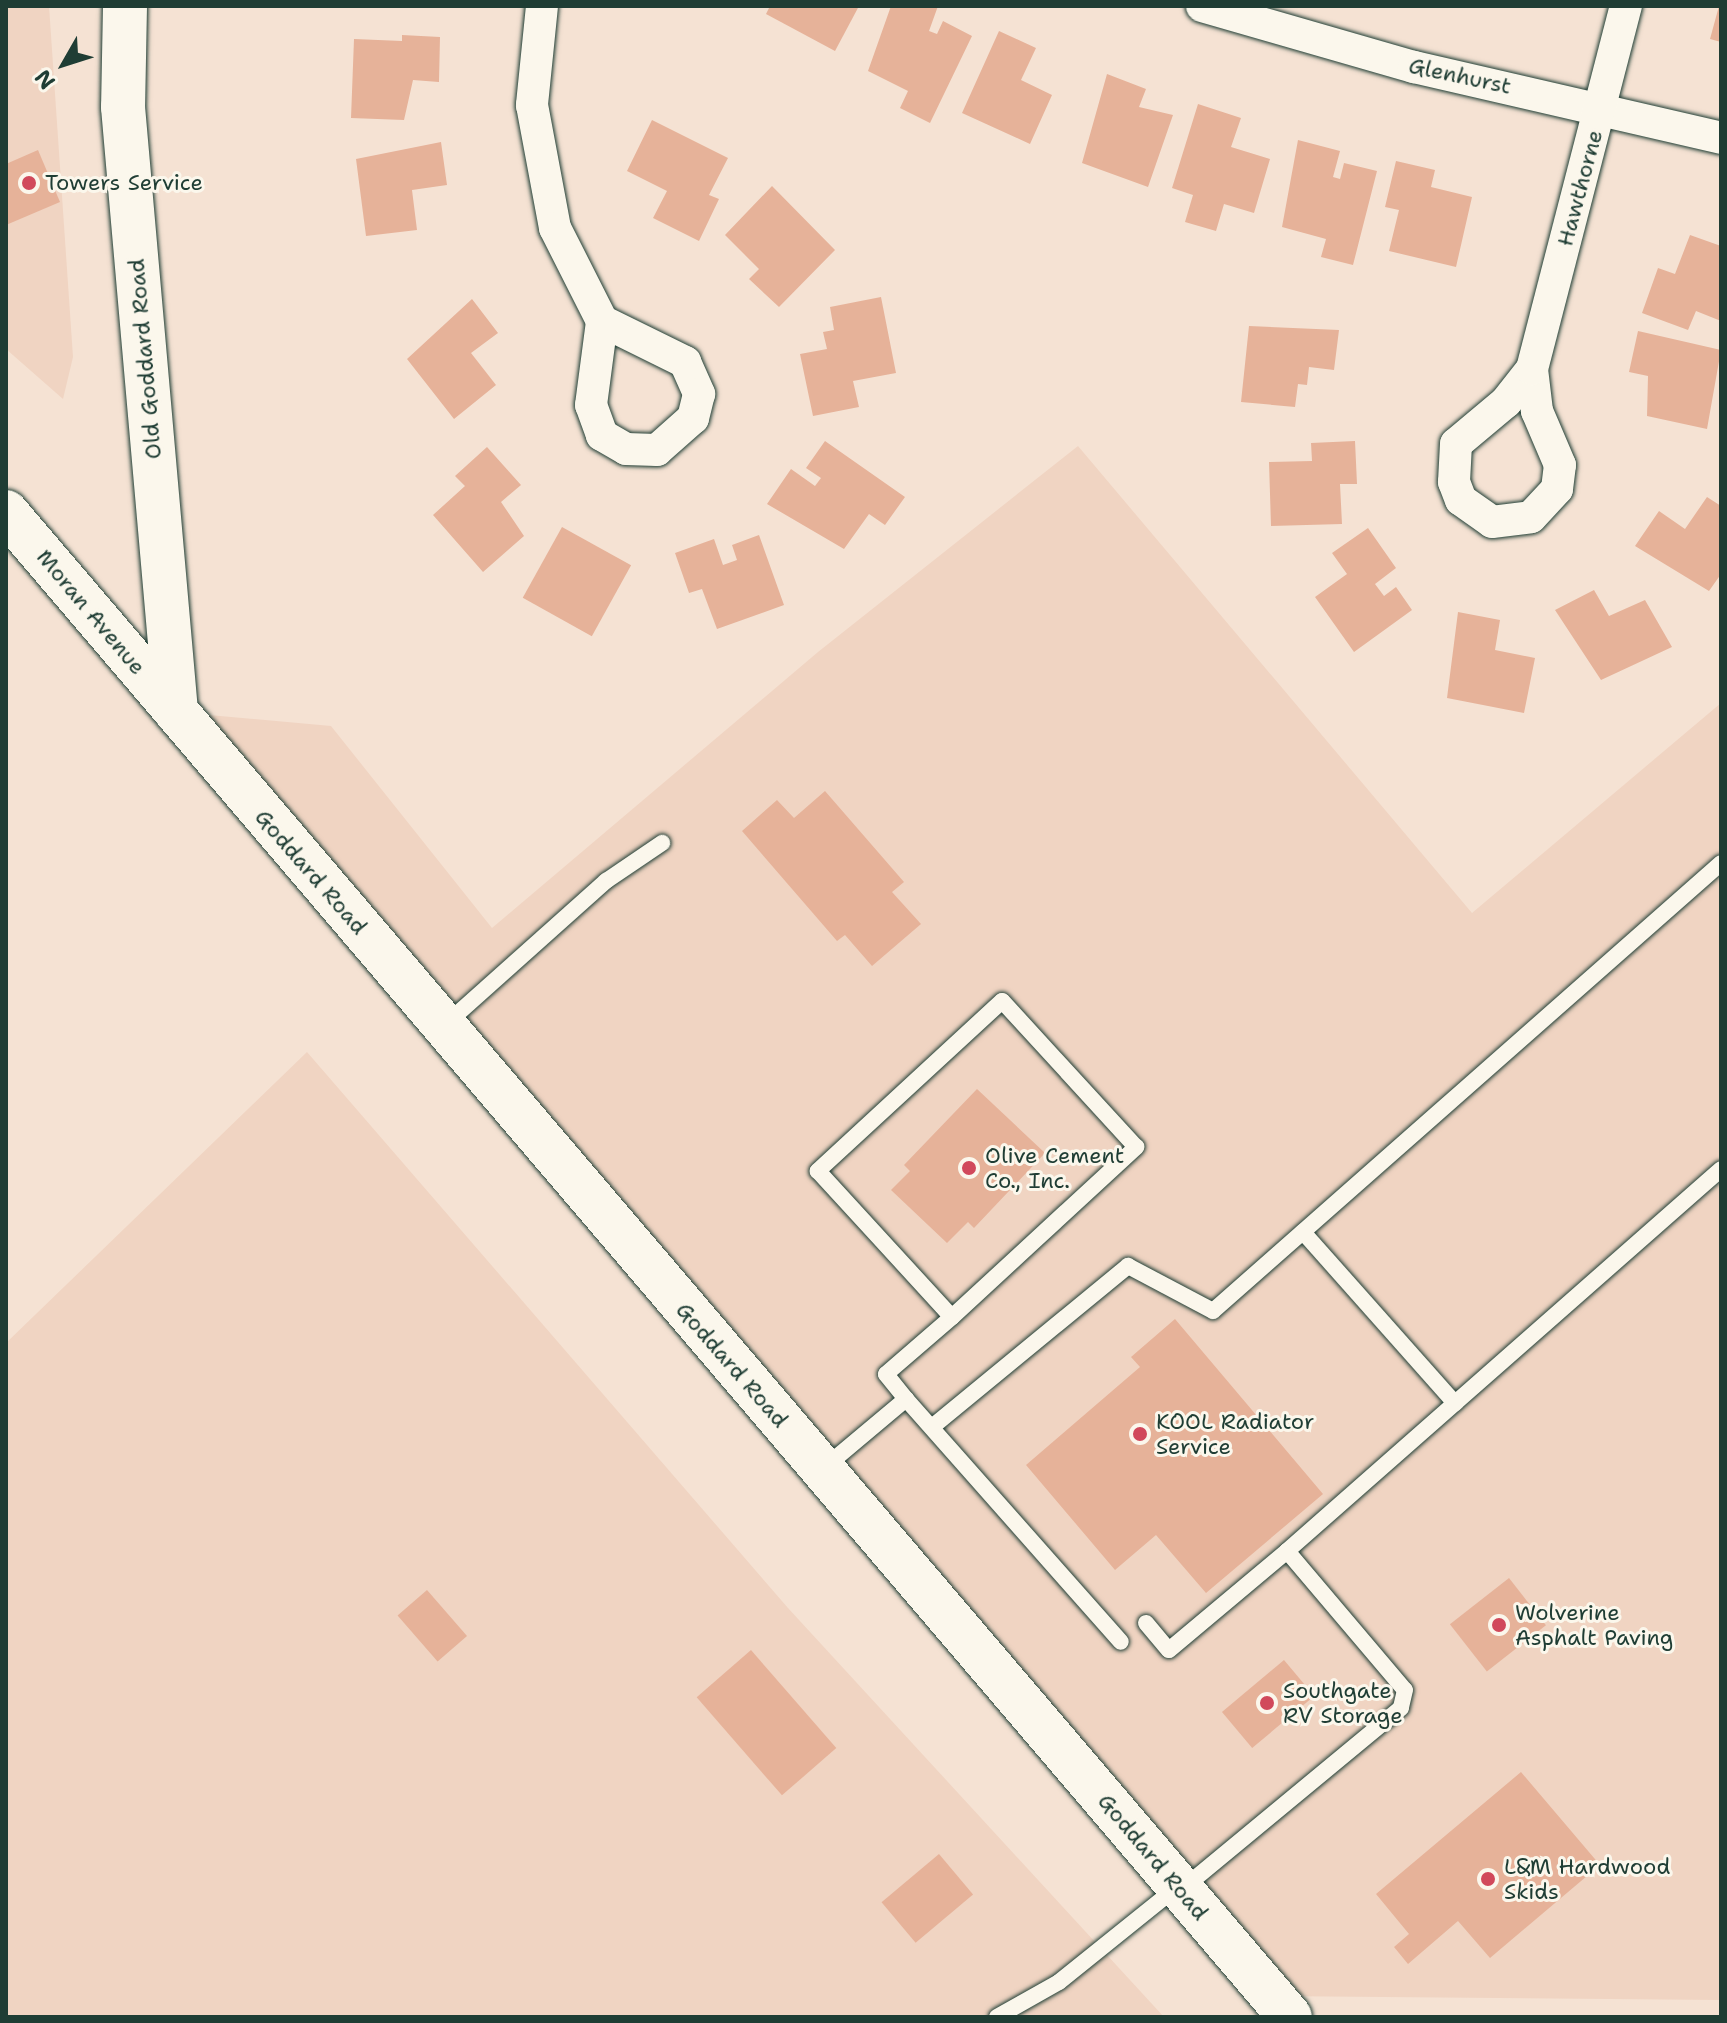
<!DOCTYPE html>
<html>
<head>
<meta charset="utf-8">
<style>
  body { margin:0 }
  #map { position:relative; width:1727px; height:2023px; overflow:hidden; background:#f5e2d3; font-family:"Shantell Sans",sans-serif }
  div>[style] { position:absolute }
  .built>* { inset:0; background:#f0d4c2 }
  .building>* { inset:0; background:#e6b299; transform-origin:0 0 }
  .roads { filter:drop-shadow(0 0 2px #1f3d34) drop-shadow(0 0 2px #1f3d34) }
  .lane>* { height:16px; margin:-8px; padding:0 8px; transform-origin:8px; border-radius:8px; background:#fbf7ec }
  .street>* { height:32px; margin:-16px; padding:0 16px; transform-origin:16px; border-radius:16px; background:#fbf7ec }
  .secondary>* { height:44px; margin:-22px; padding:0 22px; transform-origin:22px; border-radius:22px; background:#fbf7ec }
  .dots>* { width:22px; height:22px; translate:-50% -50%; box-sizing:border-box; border:4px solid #fbf7ec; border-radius:50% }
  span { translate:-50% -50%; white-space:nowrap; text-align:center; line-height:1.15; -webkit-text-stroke:6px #fbf7ec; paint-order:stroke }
  .street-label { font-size:22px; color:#1f3d34 }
  .poi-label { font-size:22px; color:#1f3d34 }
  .left { translate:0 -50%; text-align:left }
  .frame { position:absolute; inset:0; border:8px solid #1f3d34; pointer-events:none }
  .north { position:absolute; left:24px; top:24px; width:80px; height:80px; -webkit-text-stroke:6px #fbf7ec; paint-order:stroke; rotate:231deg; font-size:22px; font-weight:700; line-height:32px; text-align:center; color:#1f3d34 }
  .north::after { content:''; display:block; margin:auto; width:28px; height:36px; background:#1f3d34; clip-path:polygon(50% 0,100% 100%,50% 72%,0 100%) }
</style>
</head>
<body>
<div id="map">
  <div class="built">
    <div style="clip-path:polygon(6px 6px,49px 6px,73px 357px,63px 399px,6px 349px)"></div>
    <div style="clip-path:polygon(1078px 446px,1472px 913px,1721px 703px,1721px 2000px,1267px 1996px,176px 712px,331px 726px,492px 928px,818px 652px)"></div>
    <div style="clip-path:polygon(307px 1052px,788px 1608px,1164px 2017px,6px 2017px,6px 1343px)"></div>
  </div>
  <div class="building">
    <div style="clip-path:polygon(770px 6px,859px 6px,835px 51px,766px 14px)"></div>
    <div style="clip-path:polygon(891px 6px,938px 6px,929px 31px,937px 34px,943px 21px,972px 36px,930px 123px,900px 108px,908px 91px,868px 71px)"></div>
    <div style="clip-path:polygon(1719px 6px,1721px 6px,1721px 42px,1710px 39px)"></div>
    <div style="clip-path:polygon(999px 31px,1036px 48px,1021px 80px,1052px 95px,1030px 144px,962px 113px)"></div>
    <div style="clip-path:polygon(402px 35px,440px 37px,439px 82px,413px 80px,404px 120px,351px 118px,354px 39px,402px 41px)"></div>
    <div style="clip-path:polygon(1107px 74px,1146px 89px,1139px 107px,1173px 115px,1148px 187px,1082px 163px)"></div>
    <div style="clip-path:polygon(1198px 104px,1241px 118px,1231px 147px,1270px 159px,1254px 213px,1224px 204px,1216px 231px,1185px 222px,1193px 195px,1172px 188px)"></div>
    <div style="clip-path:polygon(652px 120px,728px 158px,709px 195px,719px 199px,699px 241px,653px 218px,667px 191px,627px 171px)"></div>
    <div style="clip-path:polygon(1298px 140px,1340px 151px,1333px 177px,1340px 179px,1344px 163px,1377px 171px,1353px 265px,1321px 257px,1326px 239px,1282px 227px)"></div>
    <div style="clip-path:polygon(441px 142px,447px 185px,412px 190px,417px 230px,366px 236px,356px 159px)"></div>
    <div style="clip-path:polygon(38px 150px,60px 202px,6px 225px,6px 164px)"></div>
    <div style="clip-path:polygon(1396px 161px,1435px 170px,1431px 187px,1472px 197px,1456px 267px,1389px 251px,1399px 210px,1385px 207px)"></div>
    <div style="clip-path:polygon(772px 186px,835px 250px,779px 307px,749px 279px,759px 269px,725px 235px)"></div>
    <div style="clip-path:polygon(1690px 235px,1721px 246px,1721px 321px,1696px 311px,1688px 330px,1642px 313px,1658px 268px,1675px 274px)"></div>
    <div style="clip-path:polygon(881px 297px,896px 373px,853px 381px,859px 407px,813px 416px,800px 354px,827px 349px,823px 332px,834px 330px,830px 307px)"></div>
    <div style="clip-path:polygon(472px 299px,498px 333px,471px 353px,496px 385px,454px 419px,407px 359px)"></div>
    <div style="clip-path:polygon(1249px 326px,1339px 330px,1334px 370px,1309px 367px,1307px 385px,1298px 384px,1295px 407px,1241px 402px)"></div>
    <div style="clip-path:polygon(1638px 331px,1721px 350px,1707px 429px,1647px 416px,1648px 376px,1629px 372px)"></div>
    <div style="clip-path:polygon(825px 441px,905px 497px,885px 525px,869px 514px,844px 549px,767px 504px,791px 469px,815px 486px,821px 478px,806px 468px)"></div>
    <div style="clip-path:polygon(1355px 441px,1357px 484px,1340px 484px,1342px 524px,1271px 526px,1269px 462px,1312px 461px,1311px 443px)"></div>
    <div style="clip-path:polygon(487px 447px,521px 485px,501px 502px,524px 536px,483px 572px,433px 515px,465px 486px,455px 476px)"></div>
    <div style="clip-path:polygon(1707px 497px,1721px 506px,1721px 574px,1709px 591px,1635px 546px,1659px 511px,1685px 529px)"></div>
    <div style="left:562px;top:527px;width:79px;height:81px;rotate:29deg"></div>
    <div style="clip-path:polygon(1368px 528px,1396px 568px,1375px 584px,1384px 596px,1396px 587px,1412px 610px,1354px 652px,1315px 597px,1347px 574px,1332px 553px)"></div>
    <div style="clip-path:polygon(759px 535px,784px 605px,717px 629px,702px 589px,689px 593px,675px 553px,714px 539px,723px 565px,737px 560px,732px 545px)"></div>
    <div style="clip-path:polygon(1594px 590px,1609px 616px,1645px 600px,1672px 647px,1601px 680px,1555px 610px)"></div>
    <div style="clip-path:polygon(1458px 612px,1500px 620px,1495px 650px,1535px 658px,1524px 713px,1447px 698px)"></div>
    <div style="clip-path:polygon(825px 791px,904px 882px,892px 892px,921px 924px,872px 966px,845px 935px,837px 941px,742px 831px,777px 800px,794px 818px)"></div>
    <div style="clip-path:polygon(977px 1089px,1045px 1153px,974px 1228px,968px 1222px,947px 1243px,891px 1190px,910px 1171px,904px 1165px)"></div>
    <div style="clip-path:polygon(1175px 1319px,1323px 1494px,1206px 1593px,1156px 1535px,1115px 1570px,1026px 1465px,1140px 1367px,1131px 1357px)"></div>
    <div style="left:1509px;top:1578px;width:60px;height:75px;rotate:52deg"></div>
    <div style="left:427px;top:1590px;width:61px;height:39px;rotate:49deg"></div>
    <div style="left:751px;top:1650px;width:130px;height:72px;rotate:49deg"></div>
    <div style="left:1284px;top:1660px;width:47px;height:81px;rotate:50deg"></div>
    <div style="clip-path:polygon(1521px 1772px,1600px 1865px,1490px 1958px,1458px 1921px,1408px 1964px,1394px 1947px,1409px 1934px,1376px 1894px)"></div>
    <div style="left:939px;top:1854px;width:53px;height:75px;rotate:50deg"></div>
  </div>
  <div class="roads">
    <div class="lane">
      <div style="left:446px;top:1024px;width:215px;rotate:-41.8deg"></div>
      <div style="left:606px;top:881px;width:68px;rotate:-34.2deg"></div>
      <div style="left:1303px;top:1232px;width:229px;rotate:48.4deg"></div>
      <div style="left:906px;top:1399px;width:32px;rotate:-129deg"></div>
      <div style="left:886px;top:1374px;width:87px;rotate:-40.8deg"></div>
      <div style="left:952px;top:1317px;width:251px;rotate:-42.7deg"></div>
      <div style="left:1136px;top:1147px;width:198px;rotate:-132.5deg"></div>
      <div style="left:1002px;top:1001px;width:251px;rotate:137.3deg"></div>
      <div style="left:818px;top:1171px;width:198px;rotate:47.5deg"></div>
      <div style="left:932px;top:1427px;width:254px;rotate:-39.4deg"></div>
      <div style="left:1128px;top:1266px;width:96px;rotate:27.9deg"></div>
      <div style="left:1213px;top:1311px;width:677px;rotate:-41.41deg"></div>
      <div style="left:825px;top:1467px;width:106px;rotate:-40deg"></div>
      <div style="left:906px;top:1399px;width:324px;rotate:48.5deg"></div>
      <div style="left:1287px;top:1551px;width:578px;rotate:-41.35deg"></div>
      <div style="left:1146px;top:1623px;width:35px;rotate:50deg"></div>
      <div style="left:1169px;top:1650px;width:154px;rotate:-40deg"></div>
      <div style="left:1287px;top:1551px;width:182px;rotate:49.7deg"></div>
      <div style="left:1405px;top:1690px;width:18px;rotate:103deg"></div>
      <div style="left:1401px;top:1708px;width:284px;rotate:140.4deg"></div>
      <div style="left:997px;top:2017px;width:71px;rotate:-29.4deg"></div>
      <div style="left:1059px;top:1982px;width:151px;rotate:-38.8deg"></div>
    </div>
    <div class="street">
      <div style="left:542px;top:6px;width:100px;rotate:95.8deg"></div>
      <div style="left:532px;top:105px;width:125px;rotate:79.4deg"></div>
      <div style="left:555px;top:228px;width:104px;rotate:63.2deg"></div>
      <div style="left:602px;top:321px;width:93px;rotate:26.3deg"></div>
      <div style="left:685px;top:362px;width:35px;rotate:66deg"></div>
      <div style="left:699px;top:394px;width:25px;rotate:104deg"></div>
      <div style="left:693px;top:418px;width:48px;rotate:138.4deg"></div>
      <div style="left:657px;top:450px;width:31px;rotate:-178deg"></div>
      <div style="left:626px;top:449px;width:28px;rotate:-150deg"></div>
      <div style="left:602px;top:435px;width:32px;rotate:-110deg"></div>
      <div style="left:591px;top:405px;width:85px;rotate:-82.5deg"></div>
      <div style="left:1202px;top:6px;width:221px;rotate:16.1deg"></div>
      <div style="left:1414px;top:67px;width:315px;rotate:13deg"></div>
      <div style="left:1532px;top:369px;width:42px;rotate:128.2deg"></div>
      <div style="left:1506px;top:402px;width:65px;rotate:140deg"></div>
      <div style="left:1456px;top:444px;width:38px;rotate:93deg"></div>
      <div style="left:1454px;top:482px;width:19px;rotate:69deg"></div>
      <div style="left:1461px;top:500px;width:38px;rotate:35deg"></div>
      <div style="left:1492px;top:522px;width:39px;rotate:-7deg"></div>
      <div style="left:1531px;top:517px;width:38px;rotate:-47deg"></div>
      <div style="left:1557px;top:489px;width:24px;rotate:-83deg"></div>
      <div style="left:1560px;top:465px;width:59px;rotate:-113.1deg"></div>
      <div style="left:1537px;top:411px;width:42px;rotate:-96.8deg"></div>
      <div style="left:1532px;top:369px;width:375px;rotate:-75.5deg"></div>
    </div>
    <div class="secondary">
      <div style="left:125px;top:6px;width:101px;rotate:91.1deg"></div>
      <div style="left:123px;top:107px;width:607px;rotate:84.99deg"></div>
      <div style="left:6px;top:512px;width:1978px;rotate:49.53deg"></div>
    </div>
  </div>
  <div class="dots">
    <div style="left:29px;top:183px;background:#d1495b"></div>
    <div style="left:969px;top:1168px;background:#d1495b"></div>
    <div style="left:1140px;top:1434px;background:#d1495b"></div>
    <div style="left:1499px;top:1625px;background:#d1495b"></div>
    <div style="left:1267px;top:1703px;background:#d1495b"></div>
    <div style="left:1488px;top:1879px;background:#d1495b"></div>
  </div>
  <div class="street-label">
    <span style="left:1460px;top:76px;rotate:12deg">Glenhurst</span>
    <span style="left:1580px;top:188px;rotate:-75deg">Hawthorne</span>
    <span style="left:145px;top:359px;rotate:-95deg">Old Goddard Road</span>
    <span style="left:91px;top:612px;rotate:50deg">Moran Avenue</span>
    <span style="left:311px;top:872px;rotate:49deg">Goddard Road</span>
    <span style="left:732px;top:1365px;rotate:49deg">Goddard Road</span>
    <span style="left:1153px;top:1857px;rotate:50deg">Goddard Road</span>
  </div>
  <div class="poi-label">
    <span class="left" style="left:45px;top:183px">Towers Service</span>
    <span class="left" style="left:985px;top:1168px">Olive Cement<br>Co., Inc.</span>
    <span class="left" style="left:1156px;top:1434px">KOOL Radiator<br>Service</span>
    <span class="left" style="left:1515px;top:1625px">Wolverine<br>Asphalt Paving</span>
    <span class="left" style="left:1283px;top:1703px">Southgate<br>RV Storage</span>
    <span class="left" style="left:1504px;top:1879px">L&amp;M Hardwood<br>Skids</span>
  </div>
  <div class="frame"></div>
  <div class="north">N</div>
</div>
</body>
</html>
